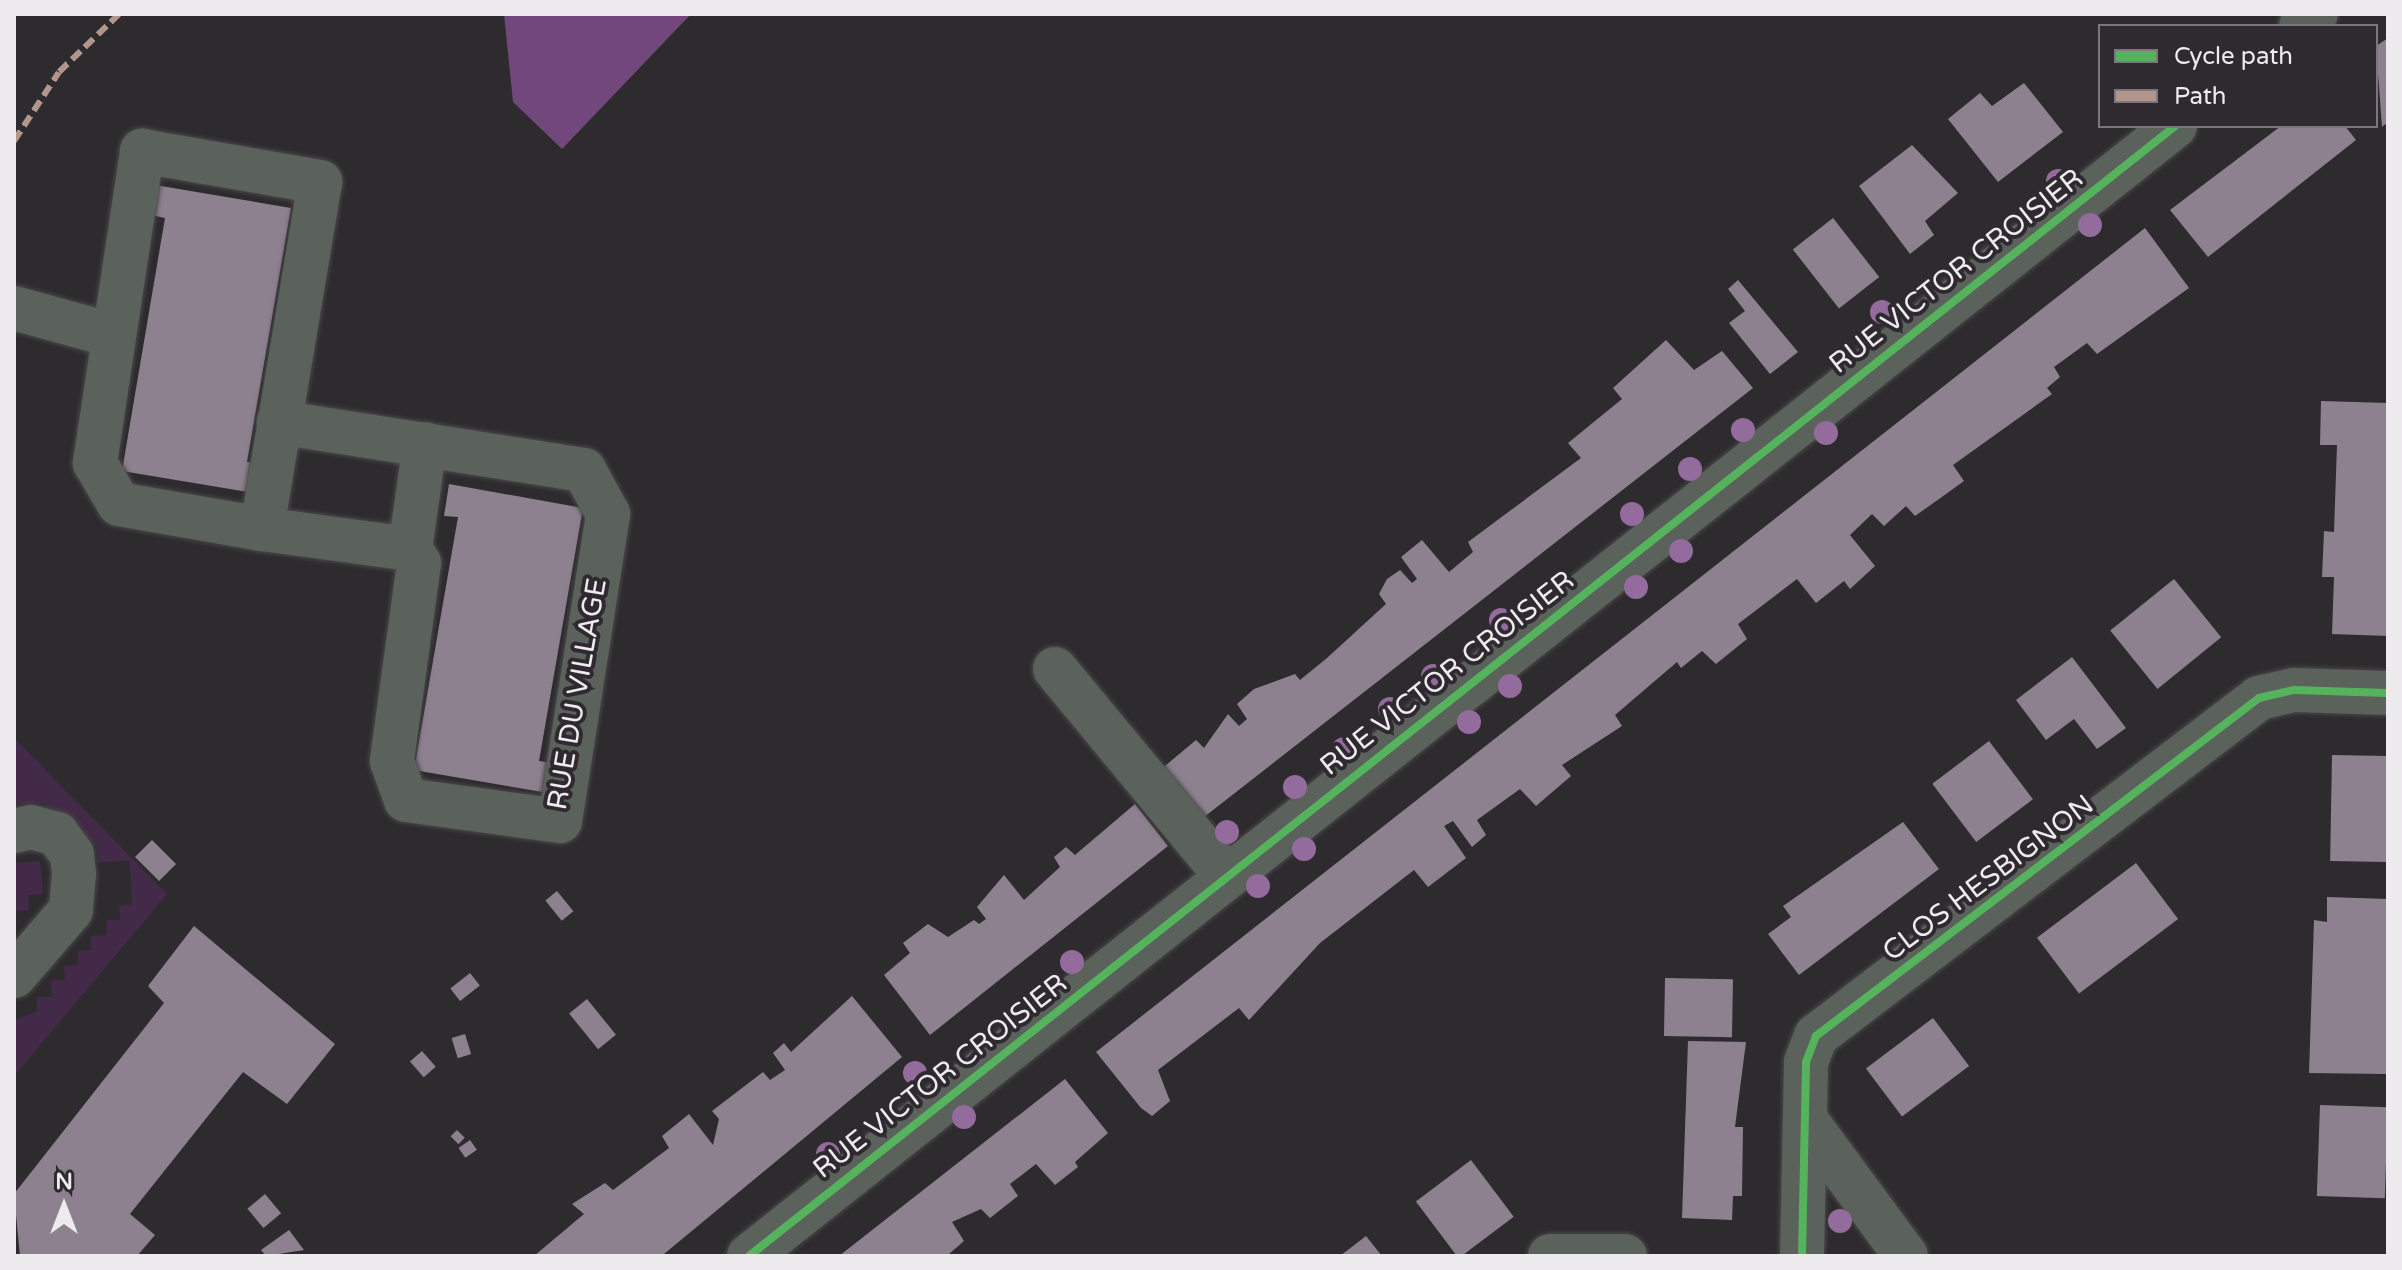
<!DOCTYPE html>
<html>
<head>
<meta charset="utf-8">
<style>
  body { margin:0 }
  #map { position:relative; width:2402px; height:1270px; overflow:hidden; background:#2e2b2f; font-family:"Varela Round",sans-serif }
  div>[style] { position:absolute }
  .green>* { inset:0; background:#432a48 }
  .forest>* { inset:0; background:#72487c }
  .building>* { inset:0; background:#8d8190; transform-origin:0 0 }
  .roads { filter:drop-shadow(0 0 2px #494749) drop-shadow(0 0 2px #494749) }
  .minor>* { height:44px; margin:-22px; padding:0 22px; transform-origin:22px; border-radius:22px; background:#5b615b }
  .quiet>* { height:6px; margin-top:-3px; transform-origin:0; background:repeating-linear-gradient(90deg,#b2968c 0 12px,transparent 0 18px) }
  .cycleway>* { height:8px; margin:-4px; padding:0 4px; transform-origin:4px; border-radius:4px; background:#56b35d }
  .trees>* { width:24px; height:24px; margin:-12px; border-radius:50%; background:#936b9c }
  span { translate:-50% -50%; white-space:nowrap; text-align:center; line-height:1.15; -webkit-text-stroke:8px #2f2a30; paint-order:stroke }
  .street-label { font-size:28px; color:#eeebef }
  .frame { position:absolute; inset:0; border:16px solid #eeebef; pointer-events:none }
  .legend { position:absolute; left:2098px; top:24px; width:280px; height:104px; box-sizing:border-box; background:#2f2a30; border:2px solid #7b777c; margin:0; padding:10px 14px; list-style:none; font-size:24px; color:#eeebef }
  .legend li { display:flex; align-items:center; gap:16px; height:40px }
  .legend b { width:40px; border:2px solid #7b777c }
  .north { position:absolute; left:24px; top:1166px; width:80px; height:80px; -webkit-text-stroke:6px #2f2a30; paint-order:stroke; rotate:0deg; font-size:22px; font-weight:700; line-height:32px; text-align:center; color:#eeebef }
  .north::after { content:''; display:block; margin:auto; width:28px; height:36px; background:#eeebef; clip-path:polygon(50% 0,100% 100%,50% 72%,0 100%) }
</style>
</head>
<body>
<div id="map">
  <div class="green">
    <div style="clip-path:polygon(14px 738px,167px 894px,14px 1076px,14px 1021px,37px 1011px,37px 997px,52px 997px,51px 981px,65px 980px,64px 966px,78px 965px,78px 951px,91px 950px,91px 936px,107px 935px,107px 920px,120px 920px,119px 906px,132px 904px,130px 861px,98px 862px,97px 847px,45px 803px,14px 804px)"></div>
    <div style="clip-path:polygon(40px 861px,43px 894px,28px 895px,29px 910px,16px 911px,14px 926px,14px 863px)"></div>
  </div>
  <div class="forest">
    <div style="clip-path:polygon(504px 14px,691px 14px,562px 149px,513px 102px)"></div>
  </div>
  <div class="building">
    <div style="clip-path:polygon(2388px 38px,2388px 122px,2382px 127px,2376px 46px)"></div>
    <div style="clip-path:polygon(2024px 83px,2063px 132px,1998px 182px,1948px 119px,1980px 93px,1992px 106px)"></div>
    <div style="clip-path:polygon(2281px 126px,2345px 126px,2356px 140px,2208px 257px,2170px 210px)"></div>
    <div style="clip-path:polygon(1912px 145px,1958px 193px,1925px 221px,1934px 235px,1910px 254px,1859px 186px)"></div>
    <div style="clip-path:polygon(155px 185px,291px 208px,247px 462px,260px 463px,254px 493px,122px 471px,165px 218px,151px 215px)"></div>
    <div style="left:1833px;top:218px;width:75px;height:51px;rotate:52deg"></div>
    <div style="clip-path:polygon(2145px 228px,2189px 288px,2097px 354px,2087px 343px,2054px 367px,2060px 377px,2047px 388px,2052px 394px,1953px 465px,1964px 481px,1939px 499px,1915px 516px,1906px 506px,1884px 526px,1872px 514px,1850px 535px,1875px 566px,1850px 589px,1844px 581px,1816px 603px,1797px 579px,1738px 624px,1747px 639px,1716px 664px,1702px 651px,1681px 668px,1677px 662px,1615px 715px,1622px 726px,1562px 765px,1571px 776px,1536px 806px,1520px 789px,1477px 820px,1486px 835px,1472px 847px,1453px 821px,1444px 826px,1466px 858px,1428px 887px,1414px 870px,1320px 943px,1249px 1020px,1239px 1008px,1158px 1070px,1170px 1101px,1152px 1116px,1141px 1108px,1096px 1052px)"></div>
    <div style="clip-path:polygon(1738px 280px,1798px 352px,1770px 374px,1729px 323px,1745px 311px,1728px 289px)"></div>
    <div style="clip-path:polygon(1666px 340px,1694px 370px,1722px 351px,1753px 388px,1199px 821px,1159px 771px,1196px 740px,1204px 748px,1228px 714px,1239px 726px,1247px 719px,1237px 704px,1254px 689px,1295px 674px,1300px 680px,1327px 658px,1386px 604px,1379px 594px,1387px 579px,1400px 570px,1412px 583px,1417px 579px,1401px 557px,1422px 540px,1449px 572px,1473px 552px,1468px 542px,1581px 458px,1568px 443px,1622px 399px,1613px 388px)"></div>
    <div style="clip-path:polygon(2321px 401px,2388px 403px,2388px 636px,2332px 634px,2334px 577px,2322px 577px,2324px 531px,2334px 532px,2337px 445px,2320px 445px)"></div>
    <div style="clip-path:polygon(449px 484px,583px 508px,539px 761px,553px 763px,548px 793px,414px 770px,458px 517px,444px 516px)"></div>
    <div style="left:2174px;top:579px;width:75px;height:82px;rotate:51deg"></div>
    <div style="clip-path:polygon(2072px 657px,2126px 728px,2097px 749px,2074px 719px,2046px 740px,2016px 700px)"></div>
    <div style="left:1989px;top:741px;width:73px;height:71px;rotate:53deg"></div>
    <div style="left:2332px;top:755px;width:56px;height:106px;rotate:1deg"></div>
    <div style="clip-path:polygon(1135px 804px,1168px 846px,930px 1035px,884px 975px,910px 953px,903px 943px,928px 924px,948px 937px,974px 920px,979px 924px,986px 919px,977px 907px,1004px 875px,1024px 900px,1060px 867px,1054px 857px,1066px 847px,1075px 855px)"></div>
    <div style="clip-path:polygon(1903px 822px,1939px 869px,1799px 975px,1768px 934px,1791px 917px,1783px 906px)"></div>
    <div style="left:152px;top:840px;width:34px;height:24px;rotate:45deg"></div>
    <div style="left:2136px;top:863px;width:70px;height:124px;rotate:53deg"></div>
    <div style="left:557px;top:891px;width:26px;height:15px;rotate:51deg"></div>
    <div style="clip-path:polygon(2327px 897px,2388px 899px,2386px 1074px,2309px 1073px,2314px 920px,2327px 922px)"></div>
    <div style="clip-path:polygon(194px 926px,335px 1044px,287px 1104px,243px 1072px,130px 1214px,155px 1235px,137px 1256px,20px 1256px,14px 1194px,164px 1003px,148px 986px)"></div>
    <div style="left:470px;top:973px;width:16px;height:25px;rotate:52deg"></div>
    <div style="left:1665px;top:978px;width:68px;height:58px;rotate:1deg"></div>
    <div style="clip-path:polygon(852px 996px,902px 1057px,664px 1254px,534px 1256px,584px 1214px,572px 1204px,605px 1183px,613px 1190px,669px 1148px,662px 1136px,689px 1114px,713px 1145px,719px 1119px,712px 1111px,763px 1072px,770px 1080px,785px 1070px,773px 1053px,784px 1043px,791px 1052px)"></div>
    <div style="left:587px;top:999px;width:46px;height:23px;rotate:51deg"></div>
    <div style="left:1933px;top:1018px;width:60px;height:84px;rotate:53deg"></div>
    <div style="left:465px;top:1034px;width:21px;height:14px;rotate:73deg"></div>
    <div style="clip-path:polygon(1688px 1041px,1746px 1042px,1735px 1127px,1743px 1127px,1742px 1196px,1733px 1196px,1732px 1220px,1682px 1218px)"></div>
    <div style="left:422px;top:1051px;width:21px;height:16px;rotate:49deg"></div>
    <div style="clip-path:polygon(1065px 1079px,1108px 1133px,1075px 1162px,1078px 1167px,1055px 1185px,1036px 1164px,1010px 1184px,1018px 1196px,990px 1218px,981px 1209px,952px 1222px,964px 1241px,949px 1254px,839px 1256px)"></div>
    <div style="left:2320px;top:1105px;width:68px;height:91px;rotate:2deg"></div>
    <div style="left:457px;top:1130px;width:11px;height:9px;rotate:45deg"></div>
    <div style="left:470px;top:1140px;width:12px;height:14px;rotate:55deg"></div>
    <div style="left:1471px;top:1160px;width:71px;height:69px;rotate:53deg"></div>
    <div style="left:265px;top:1194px;width:25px;height:23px;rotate:50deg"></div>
    <div style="clip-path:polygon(289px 1230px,304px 1250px,266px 1256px,261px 1250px)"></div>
    <div style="clip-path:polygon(1366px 1236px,1382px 1256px,1340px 1256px)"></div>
  </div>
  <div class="roads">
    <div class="minor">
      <div style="left:2301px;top:26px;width:19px;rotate:-39deg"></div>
      <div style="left:142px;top:151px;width:181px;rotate:9.9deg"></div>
      <div style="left:320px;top:182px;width:352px;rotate:99.5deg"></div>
      <div style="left:262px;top:529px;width:145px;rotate:-170.1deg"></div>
      <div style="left:119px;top:504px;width:48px;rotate:-120.3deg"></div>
      <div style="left:95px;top:463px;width:316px;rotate:-81.4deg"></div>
      <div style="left:14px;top:308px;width:102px;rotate:15.4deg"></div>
      <div style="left:262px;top:529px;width:149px;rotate:7.7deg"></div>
      <div style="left:410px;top:549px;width:17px;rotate:57deg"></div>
      <div style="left:419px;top:563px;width:200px;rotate:97.8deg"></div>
      <div style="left:392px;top:761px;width:41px;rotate:70.3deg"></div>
      <div style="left:406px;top:800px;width:155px;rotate:7.8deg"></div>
      <div style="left:560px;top:821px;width:311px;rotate:-81.1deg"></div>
      <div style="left:608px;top:514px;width:50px;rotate:-118.6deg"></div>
      <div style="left:584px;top:470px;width:309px;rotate:-171.1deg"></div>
      <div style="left:410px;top:549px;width:106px;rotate:-81.9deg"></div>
      <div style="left:1055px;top:669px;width:268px;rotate:50.4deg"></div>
      <div style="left:14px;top:831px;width:17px;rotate:-13deg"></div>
      <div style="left:31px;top:827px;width:27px;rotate:15deg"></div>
      <div style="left:57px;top:834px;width:26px;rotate:54deg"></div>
      <div style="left:72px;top:855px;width:19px;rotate:84deg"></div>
      <div style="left:74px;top:874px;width:36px;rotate:95deg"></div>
      <div style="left:71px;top:910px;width:87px;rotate:130.8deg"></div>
      <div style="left:1805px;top:1119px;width:170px;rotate:53.6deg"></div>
      <div style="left:749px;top:1256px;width:1819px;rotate:-38.39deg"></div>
      <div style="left:1550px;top:1256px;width:75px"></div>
      <div style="left:1802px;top:1256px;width:194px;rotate:-88.8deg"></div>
      <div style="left:1806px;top:1062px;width:28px;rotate:-69deg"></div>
      <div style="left:1816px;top:1036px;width:557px;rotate:-37.34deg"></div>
      <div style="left:2259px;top:698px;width:36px;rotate:-13deg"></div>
      <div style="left:2294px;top:690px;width:94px;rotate:1.8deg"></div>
    </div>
  </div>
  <div class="quiet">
    <div style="left:14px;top:141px;width:82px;rotate:-56.9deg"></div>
    <div style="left:59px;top:72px;width:83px;rotate:-44deg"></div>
  </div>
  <div class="cycleway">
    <div style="left:749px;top:1256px;width:1819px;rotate:-38.39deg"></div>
    <div style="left:1802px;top:1256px;width:194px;rotate:-88.8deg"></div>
    <div style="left:1806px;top:1062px;width:28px;rotate:-69deg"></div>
    <div style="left:1816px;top:1036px;width:557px;rotate:-37.34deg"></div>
    <div style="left:2259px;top:698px;width:36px;rotate:-13deg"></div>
    <div style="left:2294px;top:690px;width:94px;rotate:1.8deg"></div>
  </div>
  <div class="trees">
    <div style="left:2058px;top:181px"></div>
    <div style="left:2090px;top:225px"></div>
    <div style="left:1882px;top:312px"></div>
    <div style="left:1743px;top:430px"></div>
    <div style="left:1826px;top:433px"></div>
    <div style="left:1690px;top:469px"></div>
    <div style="left:1632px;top:514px"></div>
    <div style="left:1681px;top:551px"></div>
    <div style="left:1636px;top:587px"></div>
    <div style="left:1501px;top:620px"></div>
    <div style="left:1433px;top:676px"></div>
    <div style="left:1510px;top:686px"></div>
    <div style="left:1390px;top:709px"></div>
    <div style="left:1469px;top:722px"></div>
    <div style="left:1344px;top:749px"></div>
    <div style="left:1295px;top:787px"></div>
    <div style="left:1227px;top:832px"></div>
    <div style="left:1304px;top:849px"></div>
    <div style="left:1258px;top:886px"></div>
    <div style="left:1072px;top:962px"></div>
    <div style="left:915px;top:1073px"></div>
    <div style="left:964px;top:1117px"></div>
    <div style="left:828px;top:1154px"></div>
    <div style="left:1840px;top:1221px"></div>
  </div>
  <div class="street-label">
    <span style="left:1956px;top:271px;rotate:-38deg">RUE VICTOR CROISIER</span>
    <span style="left:1447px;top:673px;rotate:-38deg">RUE VICTOR CROISIER</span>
    <span style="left:577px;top:694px;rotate:-80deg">RUE DU VILLAGE</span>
    <span style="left:1988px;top:878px;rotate:-37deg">CLOS HESBIGNON</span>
    <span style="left:940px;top:1076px;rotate:-38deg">RUE VICTOR CROISIER</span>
  </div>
  <div class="frame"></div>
  <ul class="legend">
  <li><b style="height:10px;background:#56b35d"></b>Cycle path</li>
  <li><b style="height:10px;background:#b2968c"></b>Path</li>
  </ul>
  <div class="north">N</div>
</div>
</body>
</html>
